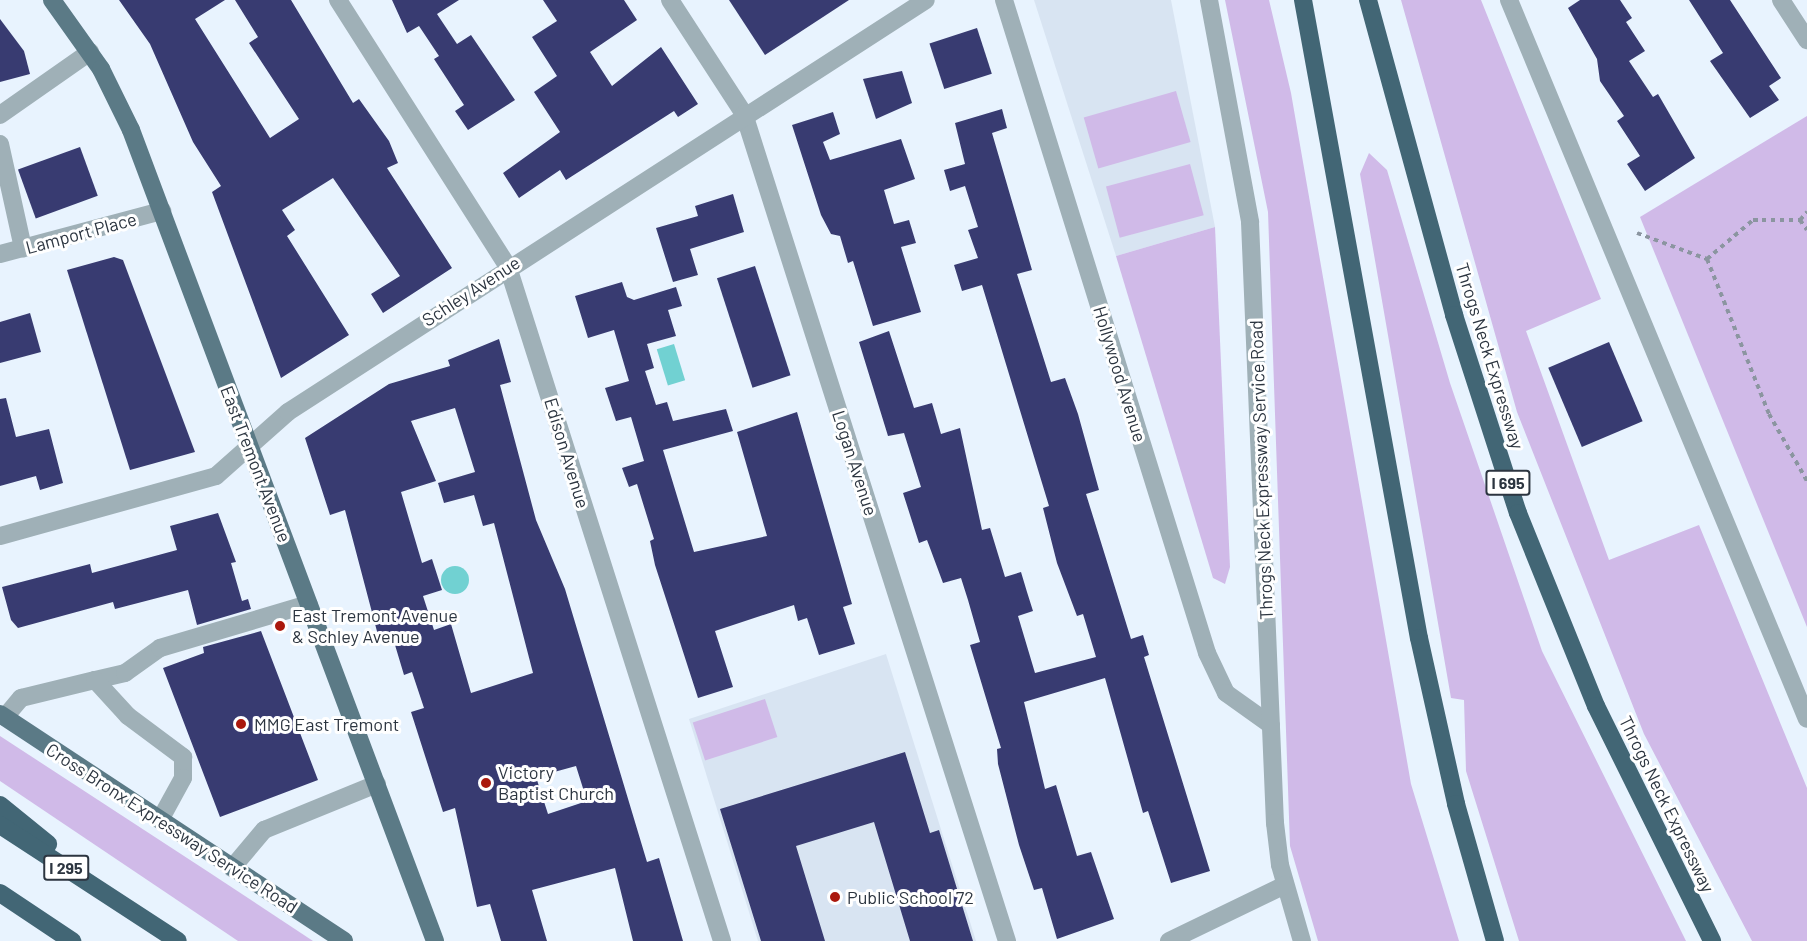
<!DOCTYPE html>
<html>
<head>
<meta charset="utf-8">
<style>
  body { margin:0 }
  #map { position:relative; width:1807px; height:941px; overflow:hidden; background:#e8f3fe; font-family:Barlow,sans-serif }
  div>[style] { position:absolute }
  .built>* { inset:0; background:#d8e4f2 }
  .green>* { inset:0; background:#d0bae8; transform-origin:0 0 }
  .water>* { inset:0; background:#71d1d2; transform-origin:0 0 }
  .round { border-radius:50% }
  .building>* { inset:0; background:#383b71; transform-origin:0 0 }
  .path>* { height:4px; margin-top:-2px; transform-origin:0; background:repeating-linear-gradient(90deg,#8b95a0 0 4.5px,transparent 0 9px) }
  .minor>* { height:18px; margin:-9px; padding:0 9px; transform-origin:9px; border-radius:9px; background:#9fb0b7 }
  .major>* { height:18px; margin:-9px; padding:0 9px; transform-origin:9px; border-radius:9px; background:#5b7a86 }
  .highway>* { height:18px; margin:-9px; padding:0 9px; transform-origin:9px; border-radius:9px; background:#426675 }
  .dots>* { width:16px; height:16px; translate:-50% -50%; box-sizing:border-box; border:3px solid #fff; border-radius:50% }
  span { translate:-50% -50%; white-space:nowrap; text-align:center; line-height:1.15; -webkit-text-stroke:6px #fff; paint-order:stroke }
  .shield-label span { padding:2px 4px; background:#fff; border:2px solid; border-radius:4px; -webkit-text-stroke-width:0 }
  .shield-label { font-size:16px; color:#2c3540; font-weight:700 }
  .street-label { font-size:18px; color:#2c3540 }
  .poi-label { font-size:18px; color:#2c3540 }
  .left { translate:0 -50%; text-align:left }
</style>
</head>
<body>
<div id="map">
  <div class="built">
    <div style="clip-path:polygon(1034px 0,1171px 0,1215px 227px,1116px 256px)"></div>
    <div style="clip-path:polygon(886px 654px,976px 941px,758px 941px,689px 719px)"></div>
  </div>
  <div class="green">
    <div style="clip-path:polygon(1225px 0,1269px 0,1291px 93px,1411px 784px,1459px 941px,1318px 941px,1290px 846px,1268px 212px)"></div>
    <div style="clip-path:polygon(1401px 0,1481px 0,1601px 299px,1526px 331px,1609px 560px,1699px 525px,1807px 788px,1807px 941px,1752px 941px,1644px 734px,1517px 412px)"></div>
    <div style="left:1176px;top:91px;width:53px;height:96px;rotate:74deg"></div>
    <div style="clip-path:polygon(1807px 116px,1807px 627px,1640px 217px)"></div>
    <div style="clip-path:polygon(1369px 153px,1387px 170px,1450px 383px,1542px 651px,1686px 941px,1519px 941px,1466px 771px,1464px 700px,1451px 698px,1360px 174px)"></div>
    <div style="left:1190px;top:164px;width:53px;height:87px;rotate:75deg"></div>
    <div style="clip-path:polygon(1215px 227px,1230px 567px,1225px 584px,1213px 578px,1116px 256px)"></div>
    <div style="left:765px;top:699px;width:40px;height:76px;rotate:72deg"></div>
    <div style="clip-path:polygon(0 736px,207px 871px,313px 941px,238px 941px,0 781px)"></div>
  </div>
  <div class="water">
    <div style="left:674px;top:344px;width:38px;height:18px;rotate:73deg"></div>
    <div class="round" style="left:441px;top:566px;width:28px;height:28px"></div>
  </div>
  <div class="building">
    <div style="clip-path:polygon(119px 0,225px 0,195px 19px,270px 138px,299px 119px,249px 43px,258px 37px,235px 0,291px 0,353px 103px,359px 99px,389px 141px,398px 163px,387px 168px,452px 268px,383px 313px,371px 294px,400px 276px,333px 178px,282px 210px,295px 230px,287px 236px,349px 335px,281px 378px,212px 192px,221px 186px,193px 142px,150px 44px)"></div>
    <div style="clip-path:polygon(392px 0,459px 0,437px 14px,457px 44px,471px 35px,515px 100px,468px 130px,455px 111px,464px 105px,434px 59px,439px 56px,419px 26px,407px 33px)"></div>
    <div style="clip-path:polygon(543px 0,624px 0,637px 20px,590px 52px,612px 86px,661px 47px,698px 104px,678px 117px,674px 111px,566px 180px,560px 170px,519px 198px,503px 173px,560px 132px,534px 92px,557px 76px,532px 37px,557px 21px)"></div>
    <div style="clip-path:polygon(729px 0,849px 0,765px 55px)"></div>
    <div style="clip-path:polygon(1580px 0,1620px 0,1632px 18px,1626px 22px,1645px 51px,1629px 61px,1653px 97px,1658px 94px,1695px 158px,1645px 191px,1627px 164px,1640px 156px,1617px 121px,1624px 116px,1600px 81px,1597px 59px,1568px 8px)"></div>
    <div style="clip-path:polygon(1689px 0,1730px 0,1781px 78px,1769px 86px,1779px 100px,1750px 118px,1710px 61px,1723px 53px)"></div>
    <div style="clip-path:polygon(0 19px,24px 51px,30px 74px,0 82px)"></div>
    <div style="left:977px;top:28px;width:48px;height:50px;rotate:72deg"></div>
    <div style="clip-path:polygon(902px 71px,912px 103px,876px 119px,863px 79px)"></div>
    <div style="clip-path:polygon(1002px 109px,1007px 128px,992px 133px,1032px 270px,1017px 274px,1051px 382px,1065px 378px,1078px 414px,1099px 490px,1086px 494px,1131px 639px,1143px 635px,1149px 655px,1144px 657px,1210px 871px,1171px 883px,1148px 811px,1143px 813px,1105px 678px,1024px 702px,1045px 789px,1056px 785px,1077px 856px,1091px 852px,1114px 919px,1057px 939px,1042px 888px,1034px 890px,1019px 845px,998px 764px,997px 749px,1001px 748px,970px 645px,980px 642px,968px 600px,961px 578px,943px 583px,927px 540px,919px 543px,903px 493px,921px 487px,904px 433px,888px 436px,859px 342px,889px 331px,914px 408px,932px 403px,941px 434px,960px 428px,982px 530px,990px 528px,1005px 577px,1021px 572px,1027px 592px,1033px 611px,1018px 616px,1035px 673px,1096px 657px,1083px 614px,1077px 616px,1057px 563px,1043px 508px,1049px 506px,982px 285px,962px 291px,954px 265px,978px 258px,968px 230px,978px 227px,965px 186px,950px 191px,944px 170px,965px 164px,955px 123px)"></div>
    <div style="clip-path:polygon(833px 112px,840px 134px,823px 142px,830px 160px,901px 139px,915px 179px,884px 190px,894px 224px,909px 220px,916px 243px,901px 247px,921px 312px,873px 326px,853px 261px,848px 263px,840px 236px,831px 234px,821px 215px,792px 125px)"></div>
    <div style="left:80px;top:147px;width:52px;height:66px;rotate:70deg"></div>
    <div style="clip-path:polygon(733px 194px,744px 232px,690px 249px,698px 275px,673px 282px,656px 228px,698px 216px,695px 206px)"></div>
    <div style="clip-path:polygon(114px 257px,123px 260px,195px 452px,130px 470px,67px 270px)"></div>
    <div style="left:755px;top:266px;width:115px;height:40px;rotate:72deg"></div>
    <div style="clip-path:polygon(622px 282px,627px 297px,634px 300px,676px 287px,682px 306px,668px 310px,676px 336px,647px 344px,654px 368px,645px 371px,656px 405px,667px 402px,673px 421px,726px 409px,733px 431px,663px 450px,694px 552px,767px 536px,737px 432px,797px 412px,852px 604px,843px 607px,855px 644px,819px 655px,807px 618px,798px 621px,794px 605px,715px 631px,733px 687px,698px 698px,655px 565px,650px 541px,654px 539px,637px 484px,629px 487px,622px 468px,644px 461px,631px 417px,616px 421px,605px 388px,629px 381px,614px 330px,588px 338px,575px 296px)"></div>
    <div style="clip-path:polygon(30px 313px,41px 352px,0 363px,0 322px)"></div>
    <div style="clip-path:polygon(evenodd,499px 339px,511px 382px,500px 385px,536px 520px,565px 589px,647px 862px,659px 858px,683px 941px,633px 941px,615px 868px,532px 890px,547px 941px,501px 941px,490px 904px,477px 907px,455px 808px,443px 812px,411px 712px,424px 708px,412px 672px,404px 675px,392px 635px,379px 639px,345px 510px,330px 515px,305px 438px,389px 384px,450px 366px,448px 360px,499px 339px,455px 408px,475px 472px,438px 483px,444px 503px,474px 495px,483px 526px,494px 523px,533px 673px,471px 693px,451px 624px,434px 630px,423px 596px,442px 590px,432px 559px,422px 563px,401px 492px,436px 481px,411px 421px,455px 408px,499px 339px,576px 766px,587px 801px,548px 814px,536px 777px,576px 766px)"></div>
    <div style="left:1609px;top:342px;width:86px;height:66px;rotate:67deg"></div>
    <div style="clip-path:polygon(6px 398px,16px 437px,49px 429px,63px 483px,40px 490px,36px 476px,0 486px,0 399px)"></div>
    <div style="clip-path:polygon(218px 513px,236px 562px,231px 563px,242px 601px,248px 599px,251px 609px,197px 625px,188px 590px,115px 609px,113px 602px,18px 628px,11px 620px,2px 587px,90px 564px,92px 573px,177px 550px,170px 526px)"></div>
    <div style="clip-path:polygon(261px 631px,318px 780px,220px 817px,163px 668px,204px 653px,203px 647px)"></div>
    <div style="clip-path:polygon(905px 752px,930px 833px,939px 830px,973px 941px,910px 941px,874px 822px,796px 846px,825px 941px,761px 941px,720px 809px)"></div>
  </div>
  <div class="path">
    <div style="left:1800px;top:220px;width:11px;rotate:-49deg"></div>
    <div style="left:1637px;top:233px;width:75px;rotate:20.4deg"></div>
    <div style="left:1707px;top:259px;width:167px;rotate:68.2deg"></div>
    <div style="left:1769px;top:414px;width:77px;rotate:60.4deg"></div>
    <div style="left:1707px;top:259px;width:60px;rotate:-40.3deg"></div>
    <div style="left:1753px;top:220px;width:47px"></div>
    <div style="left:1800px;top:220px;width:12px;rotate:55deg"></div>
  </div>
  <div class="minor">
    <div style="left:338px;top:0;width:317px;rotate:57.5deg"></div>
    <div style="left:508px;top:267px;width:707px;rotate:72.38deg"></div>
    <div style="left:670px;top:0;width:136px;rotate:57deg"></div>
    <div style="left:744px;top:114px;width:868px;rotate:72.36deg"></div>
    <div style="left:1004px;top:0;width:684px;rotate:72.73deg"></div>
    <div style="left:1207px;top:653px;width:44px;rotate:64.6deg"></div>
    <div style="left:1226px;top:693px;width:55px;rotate:35.4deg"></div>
    <div style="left:1209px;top:0;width:226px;rotate:79.5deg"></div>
    <div style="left:1250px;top:222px;width:602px;rotate:87.62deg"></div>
    <div style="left:1275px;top:823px;width:42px;rotate:83.2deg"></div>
    <div style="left:1280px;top:865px;width:79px;rotate:73.9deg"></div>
    <div style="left:1509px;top:0;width:778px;rotate:67.49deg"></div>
    <div style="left:1781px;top:0;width:48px;rotate:57deg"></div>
    <div style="left:0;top:115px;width:110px;rotate:-35deg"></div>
    <div style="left:0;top:144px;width:107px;rotate:77.5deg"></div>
    <div style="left:0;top:254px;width:168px;rotate:-14.9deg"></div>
    <div style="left:0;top:536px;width:224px;rotate:-15.5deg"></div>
    <div style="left:216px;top:476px;width:96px;rotate:-41.6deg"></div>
    <div style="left:288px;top:412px;width:759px;rotate:-32.85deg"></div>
    <div style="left:95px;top:680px;width:31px;rotate:-13deg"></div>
    <div style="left:125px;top:673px;width:43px;rotate:-35.5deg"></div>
    <div style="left:160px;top:648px;width:155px;rotate:-16.5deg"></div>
    <div style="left:5px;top:717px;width:25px;rotate:-50deg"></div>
    <div style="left:21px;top:698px;width:76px;rotate:-13.7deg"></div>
    <div style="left:95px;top:680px;width:49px;rotate:47.5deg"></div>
    <div style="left:128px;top:716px;width:69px;rotate:36.7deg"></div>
    <div style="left:183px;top:757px;width:21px;rotate:90deg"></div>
    <div style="left:183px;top:778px;width:48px;rotate:118.7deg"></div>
    <div style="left:232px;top:868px;width:50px;rotate:-49.9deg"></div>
    <div style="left:264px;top:830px;width:122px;rotate:-22.2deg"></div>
    <div style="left:1169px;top:941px;width:129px;rotate:-25.8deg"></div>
  </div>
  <div class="major">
    <div style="left:52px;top:0;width:85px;rotate:54.6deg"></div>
    <div style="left:101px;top:69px;width:68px;rotate:63.8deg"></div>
    <div style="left:131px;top:130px;width:866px;rotate:69.45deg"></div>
    <div style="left:0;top:714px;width:412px;rotate:33.4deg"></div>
  </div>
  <div class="highway">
    <div style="left:1303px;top:0;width:648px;rotate:79.7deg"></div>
    <div style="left:1419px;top:638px;width:170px;rotate:77.4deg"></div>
    <div style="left:1456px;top:804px;width:142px;rotate:74.1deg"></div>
    <div style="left:1368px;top:0;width:327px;rotate:74.7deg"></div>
    <div style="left:1454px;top:315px;width:208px;rotate:72.1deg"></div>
    <div style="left:1518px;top:513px;width:208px;rotate:68deg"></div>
    <div style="left:1596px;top:706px;width:262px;rotate:63.7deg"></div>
    <div style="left:0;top:805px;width:62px;rotate:39.1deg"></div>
    <div style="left:0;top:825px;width:212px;rotate:33.1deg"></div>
    <div style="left:0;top:893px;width:87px;rotate:33.7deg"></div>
  </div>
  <div class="dots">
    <div style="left:280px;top:626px;background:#aa180d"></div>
    <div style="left:241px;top:724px;background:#aa180d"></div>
    <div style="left:486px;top:783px;background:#aa180d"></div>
    <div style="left:835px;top:897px;background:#aa180d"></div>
  </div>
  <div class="shield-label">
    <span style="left:1508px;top:483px">I 695</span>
    <span style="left:66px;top:868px">I 295</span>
  </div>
  <div class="street-label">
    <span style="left:81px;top:233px;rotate:-15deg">Lamport Place</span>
    <span style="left:471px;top:291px;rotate:-33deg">Schley Avenue</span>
    <span style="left:1490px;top:356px;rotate:73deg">Throgs Neck Expressway</span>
    <span style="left:1120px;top:374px;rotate:73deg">Hollywood Avenue</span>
    <span style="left:567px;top:453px;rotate:73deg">Edison Avenue</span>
    <span style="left:855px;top:463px;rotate:72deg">Logan Avenue</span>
    <span style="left:256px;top:464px;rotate:69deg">East Tremont Avenue</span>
    <span style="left:1261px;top:470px;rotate:-92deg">Throgs Neck Expressway Service Road</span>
    <span style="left:1667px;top:804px;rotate:64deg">Throgs Neck Expressway</span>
    <span style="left:172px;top:828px;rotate:33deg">Cross Bronx Expressway Service Road</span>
  </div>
  <div class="poi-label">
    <span class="left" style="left:292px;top:626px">East Tremont Avenue<br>&amp; Schley Avenue</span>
    <span class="left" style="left:254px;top:724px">MMG East Tremont</span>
    <span class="left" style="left:498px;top:783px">Victory<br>Baptist Church</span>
    <span class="left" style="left:847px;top:897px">Public School 72</span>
  </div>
</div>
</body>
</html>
